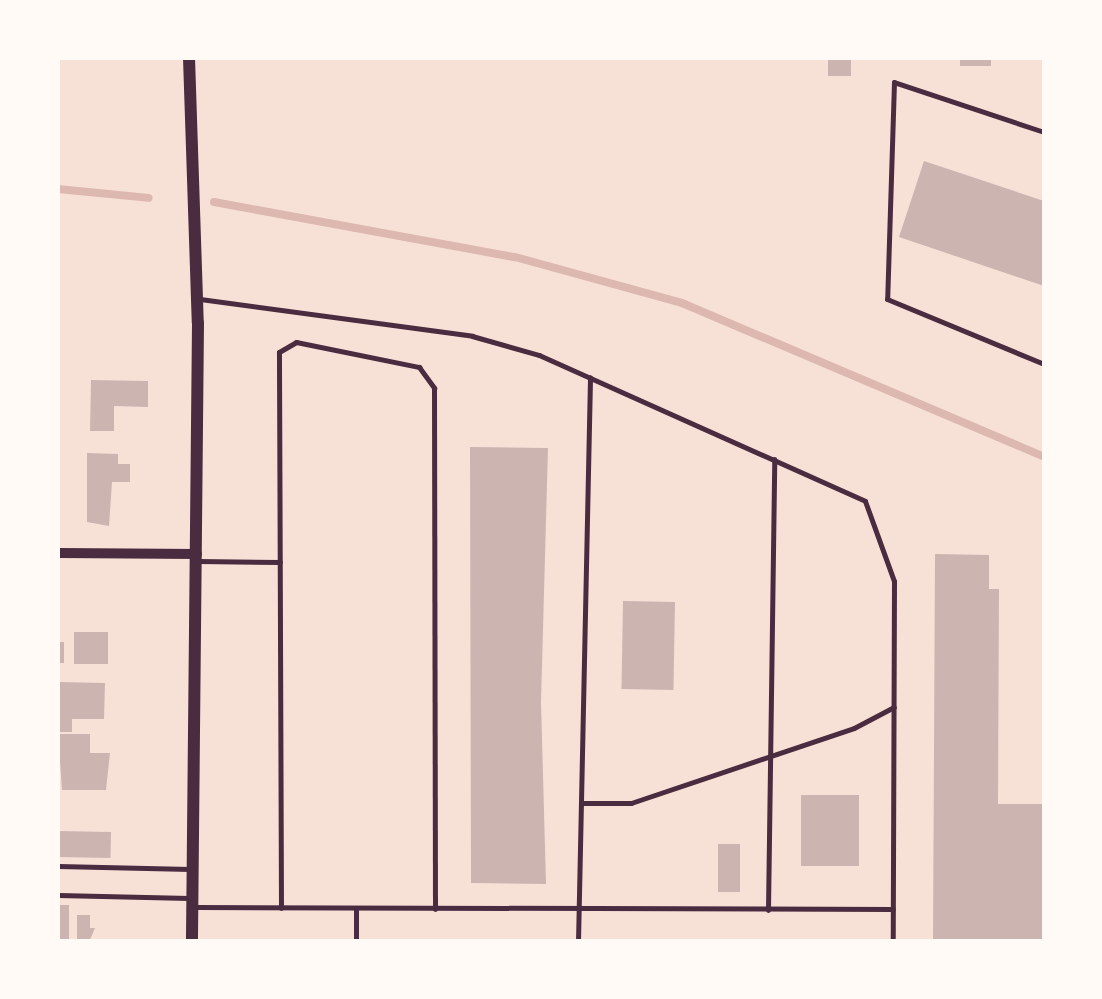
<!DOCTYPE html>
<html>
<head>
<meta charset="utf-8">
<style>
  body { margin:0 }
  #map { position:relative; width:1102px; height:999px; overflow:hidden; background:#f7e1d7; font-family:Figtree,sans-serif }
  div>[style] { position:absolute }
  .stream>* { height:8px; margin:-4px; padding:0 4px; transform-origin:4px; border-radius:4px; background:#dcb8b0 }
  .building>* { inset:0; background:#ccb4b1; transform-origin:0 0 }
  .service>* { height:5px; margin:-2.5px; padding:0 2.5px; transform-origin:2.5px; border-radius:2.5px; background:#4a2c40 }
  .minor>* { height:10px; margin:-5px; padding:0 5px; transform-origin:5px; border-radius:5px; background:#4a2c40 }
  .tertiary>* { height:12px; margin:-6px; padding:0 6px; transform-origin:6px; border-radius:6px; background:#4a2c40 }
  span { translate:-50% -50%; white-space:nowrap; text-align:center; line-height:1.15; -webkit-text-stroke:10px #fffaf5; paint-order:stroke }
  .frame { position:absolute; inset:0; border:60px solid #fffaf5; pointer-events:none }
</style>
</head>
<body>
<div id="map">
  <div class="stream">
    <div style="left:58px;top:189px;width:91px;rotate:5.6deg"></div>
    <div style="left:214px;top:202px;width:306px;rotate:10.4deg"></div>
    <div style="left:515px;top:257px;width:173px;rotate:15.4deg"></div>
    <div style="left:682px;top:303px;width:393px;rotate:23deg"></div>
  </div>
  <div class="building">
    <div style="left:828px;top:58px;width:23px;height:18px"></div>
    <div style="left:960px;top:58px;width:31px;height:8px"></div>
    <div style="clip-path:polygon(924px 161px,1044px 201px,1044px 286px,899px 237px)"></div>
    <div style="clip-path:polygon(91px 380px,148px 381px,148px 407px,114px 406px,114px 431px,90px 431px)"></div>
    <div style="clip-path:polygon(470px 447px,548px 448px,541px 702px,546px 884px,471px 883px)"></div>
    <div style="clip-path:polygon(87px 453px,118px 454px,118px 464px,130px 464px,130px 482px,112px 482px,109px 526px,87px 522px)"></div>
    <div style="clip-path:polygon(935px 554px,989px 555px,989px 589px,999px 589px,998px 804px,1044px 804px,1044px 942px,933px 942px)"></div>
    <div style="left:623px;top:601px;width:52px;height:88px;rotate:1deg"></div>
    <div style="left:74px;top:632px;width:34px;height:32px"></div>
    <div style="left:58px;top:642px;width:6px;height:21px"></div>
    <div style="clip-path:polygon(58px 682px,105px 683px,104px 719px,72px 719px,72px 732px,58px 732px)"></div>
    <div style="clip-path:polygon(58px 734px,90px 734px,90px 753px,110px 753px,106px 790px,62px 790px)"></div>
    <div style="left:801px;top:795px;width:58px;height:71px"></div>
    <div style="left:58px;top:831px;width:53px;height:26px;rotate:1deg"></div>
    <div style="left:718px;top:844px;width:22px;height:48px"></div>
    <div style="left:58px;top:905px;width:11px;height:37px"></div>
    <div style="clip-path:polygon(77px 915px,90px 915px,90px 928px,95px 928px,89px 942px,77px 942px)"></div>
  </div>
  <div class="service">
    <div style="left:1044px;top:132px;width:158px;rotate:-161.6deg"></div>
    <div style="left:894px;top:82px;width:217px;rotate:91.8deg"></div>
    <div style="left:887px;top:299px;width:170px;rotate:22.5deg"></div>
    <div style="left:200px;top:299px;width:275px;rotate:7.7deg"></div>
    <div style="left:472px;top:336px;width:70px;rotate:15.8deg"></div>
    <div style="left:539px;top:355px;width:357px;rotate:24.1deg"></div>
    <div style="left:865px;top:501px;width:85px;rotate:70.1deg"></div>
    <div style="left:894px;top:581px;width:361px;rotate:90.2deg"></div>
    <div style="left:198px;top:561px;width:82px;rotate:0.7deg"></div>
    <div style="left:584px;top:803px;width:47px"></div>
    <div style="left:631px;top:803px;width:235px;rotate:-18.6deg"></div>
    <div style="left:854px;top:728px;width:45px;rotate:-27.7deg"></div>
    <div style="left:58px;top:866px;width:132px;rotate:1.3deg"></div>
    <div style="left:58px;top:895px;width:131px;rotate:1.3deg"></div>
    <div style="left:196px;top:907px;width:697px;rotate:0.16deg"></div>
    <div style="left:281px;top:908px;width:556px;rotate:-90.21deg"></div>
    <div style="left:279px;top:352px;width:20px;rotate:-30deg"></div>
    <div style="left:296px;top:342px;width:126px;rotate:11.5deg"></div>
    <div style="left:419px;top:367px;width:26px;rotate:54deg"></div>
    <div style="left:434px;top:388px;width:521px;rotate:89.89deg"></div>
    <div style="left:768px;top:910px;width:451px;rotate:-89.2deg"></div>
    <div style="left:356px;top:942px;width:34px;rotate:-90deg"></div>
    <div style="left:578px;top:942px;width:565px;rotate:-88.78deg"></div>
  </div>
  <div class="minor">
    <div style="left:58px;top:553px;width:139px;rotate:0.4deg"></div>
  </div>
  <div class="tertiary">
    <div style="left:189px;top:58px;width:265px;rotate:88.1deg"></div>
    <div style="left:198px;top:323px;width:619px;rotate:90.56deg"></div>
  </div>
  <div class="frame"></div>
</div>
</body>
</html>
